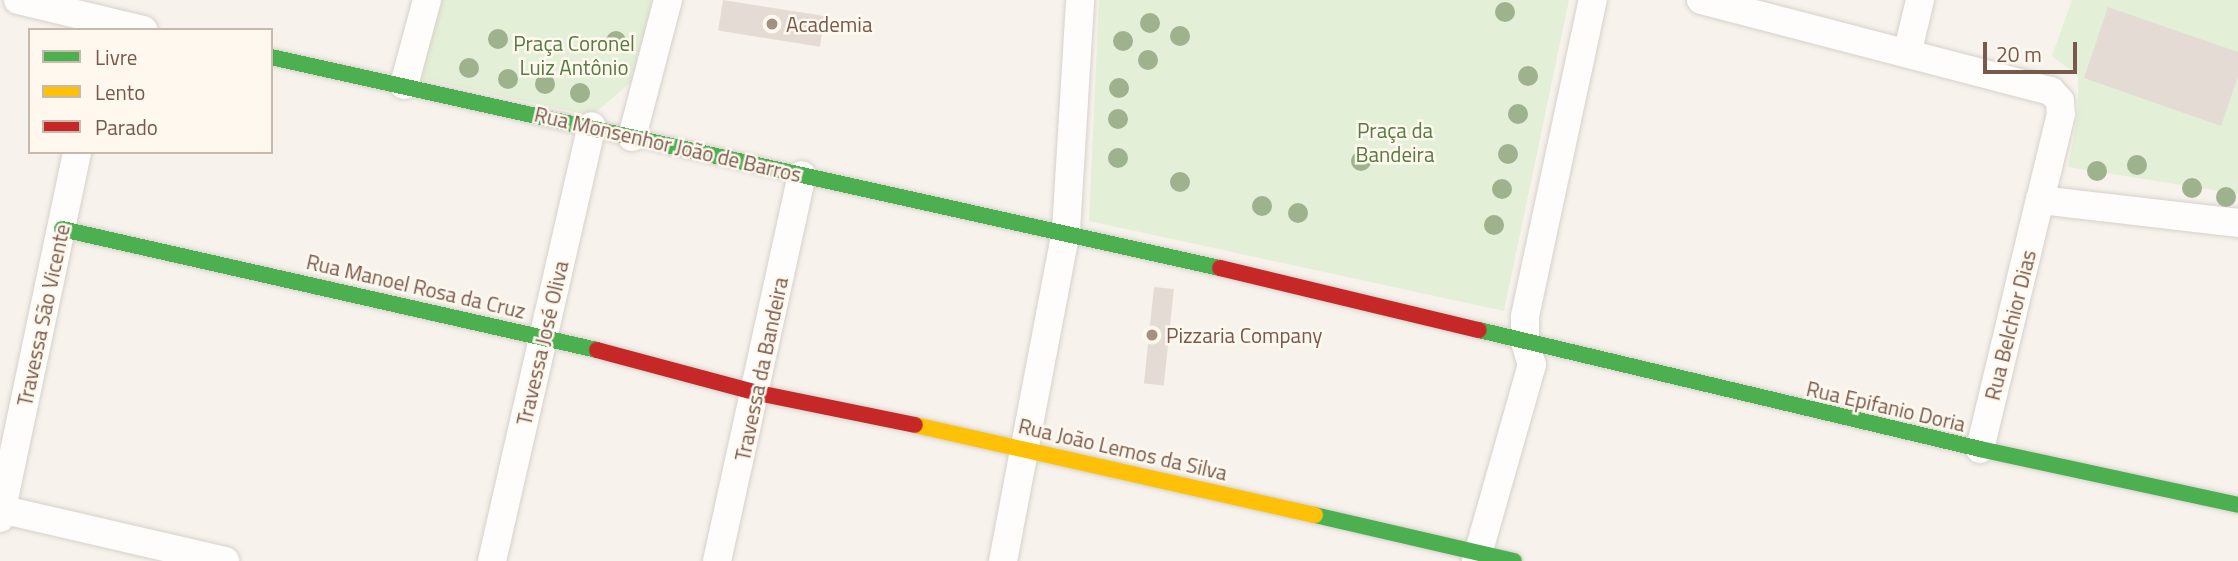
<!DOCTYPE html>
<html>
<head>
<meta charset="utf-8">
<style>
  body { margin:0 }
  #map { position:relative; width:2238px; height:561px; overflow:hidden; background:#f7f3ec; font-family:"Titillium Web",sans-serif }
  div>[style] { position:absolute }
  .green>* { inset:0; background:#e4efd7 }
  .building>* { inset:0; background:#e4dbd4; transform-origin:0 0 }
  .roads { filter:drop-shadow(0 0 2px #d7d0ca) drop-shadow(0 0 2px #d7d0ca) }
  .street>* { height:28px; margin:-14px; padding:0 14px; transform-origin:14px; border-radius:14px; background:#fefdfc }
  .fast>* { height:16px; margin:-8px; padding:0 8px; transform-origin:8px; border-radius:8px; background:#4caf50 }
  .slow>* { height:16px; margin:-8px; padding:0 8px; transform-origin:8px; border-radius:8px; background:#ffc107 }
  .jam>* { height:16px; margin:-8px; padding:0 8px; transform-origin:8px; border-radius:8px; background:#c62828 }
  .trees>* { width:20px; height:20px; margin:-10px; border-radius:50%; background:#9eb28e }
  .dots>* { width:19px; height:19px; translate:-50% -50%; box-sizing:border-box; border:4px solid #fff8ee; border-radius:50% }
  span { translate:-50% -50%; white-space:nowrap; text-align:center; line-height:1.15; -webkit-text-stroke:5px #fff8ee; paint-order:stroke }
  .poi-label { font-size:21px; color:#775a4b }
  .left { translate:0 -50%; text-align:left }
  .park-label { font-size:21px; color:#557c42 }
  .street-label { font-size:21px; color:#775a4b }
  .legend { position:absolute; left:28px; top:28px; width:245px; height:126px; box-sizing:border-box; background:#fff8ee; border:2px solid #c9b9ad; margin:0; padding:9px 12px; list-style:none; font-size:21px; color:#775a4b }
  .legend li { display:flex; align-items:center; gap:14px; height:35px }
  .legend b { width:35px; border:2px solid #c9b9ad }
  .scale { position:absolute; left:1983px; top:42px; width:94px; height:32px; box-sizing:border-box; border:4px solid #775a4b; border-top:0; padding-left:9px; font-size:21px; line-height:24px; white-space:nowrap; color:#775a4b; -webkit-text-stroke:5px #fff8ee; paint-order:stroke }
</style>
</head>
<body>
<div id="map">
  <div class="green">
    <div style="clip-path:polygon(439px 0,653px 0,632px 81px,592px 116px,422px 79px)"></div>
    <div style="clip-path:polygon(1099px 0,1569px 0,1504px 311px,1089px 221px)"></div>
    <div style="clip-path:polygon(2072px 0,2238px 0,2238px 194px,2068px 167px,2078px 114px,2078px 76px,2052px 56px)"></div>
  </div>
  <div class="building">
    <div style="left:723px;top:0;width:103px;height:31px;rotate:9deg"></div>
    <div style="clip-path:polygon(2108px 7px,2238px 52px,2238px 76px,2221px 126px,2084px 78px)"></div>
    <div style="left:1154px;top:287px;width:20px;height:97px;rotate:6deg"></div>
  </div>
  <div class="roads">
    <div class="street">
      <div style="left:18px;top:0;width:129px;rotate:13.5deg"></div>
      <div style="left:1701px;top:0;width:362px;rotate:14.6deg"></div>
      <div style="left:2051px;top:91px;width:13px;rotate:48deg"></div>
      <div style="left:2060px;top:101px;width:13px;rotate:86deg"></div>
      <div style="left:2061px;top:114px;width:89px;rotate:103.7deg"></div>
      <div style="left:2040px;top:200px;width:199px;rotate:6.6deg"></div>
      <div style="left:1908px;top:50px;width:51px;rotate:-76.5deg"></div>
      <div style="left:404px;top:85px;width:88px;rotate:-74.9deg"></div>
      <div style="left:632px;top:137px;width:142px;rotate:-75.3deg"></div>
      <div style="left:1980px;top:449px;width:256px;rotate:-76.5deg"></div>
      <div style="left:0;top:509px;width:231px;rotate:13deg"></div>
      <div style="left:0;top:518px;width:374px;rotate:-78.1deg"></div>
      <div style="left:492px;top:561px;width:446px;rotate:-77.1deg"></div>
      <div style="left:717px;top:561px;width:395px;rotate:-77.6deg"></div>
      <div style="left:1003px;top:561px;width:336px;rotate:-79.2deg"></div>
      <div style="left:1066px;top:231px;width:231px;rotate:-86.5deg"></div>
      <div style="left:1476px;top:561px;width:204px;rotate:-74.1deg"></div>
      <div style="left:1532px;top:365px;width:24px;rotate:-107deg"></div>
      <div style="left:1525px;top:342px;width:26px;rotate:-90deg"></div>
      <div style="left:1525px;top:316px;width:323px;rotate:-77.9deg"></div>
    </div>
    <div class="fast">
      <div style="left:271px;top:57px;width:972px;rotate:12.54deg"></div>
      <div style="left:62px;top:229px;width:549px;rotate:12.74deg"></div>
      <div style="left:1479px;top:330px;width:515px;rotate:13.36deg"></div>
      <div style="left:1980px;top:449px;width:264px;rotate:12.2deg"></div>
      <div style="left:1315px;top:515px;width:204px;rotate:13deg"></div>
    </div>
    <div class="slow">
      <div style="left:915px;top:425px;width:410px;rotate:12.7deg"></div>
    </div>
    <div class="jam">
      <div style="left:1220px;top:268px;width:266px;rotate:13.5deg"></div>
      <div style="left:597px;top:350px;width:167px;rotate:15deg"></div>
      <div style="left:758px;top:393px;width:160px;rotate:11.5deg"></div>
    </div>
  </div>
  <div class="trees">
    <div style="left:1505px;top:12px"></div>
    <div style="left:1150px;top:23px"></div>
    <div style="left:1180px;top:36px"></div>
    <div style="left:498px;top:39px"></div>
    <div style="left:616px;top:41px"></div>
    <div style="left:1123px;top:41px"></div>
    <div style="left:1148px;top:60px"></div>
    <div style="left:469px;top:68px"></div>
    <div style="left:1528px;top:76px"></div>
    <div style="left:508px;top:79px"></div>
    <div style="left:545px;top:84px"></div>
    <div style="left:1119px;top:88px"></div>
    <div style="left:580px;top:93px"></div>
    <div style="left:1518px;top:114px"></div>
    <div style="left:1118px;top:119px"></div>
    <div style="left:1508px;top:154px"></div>
    <div style="left:1118px;top:158px"></div>
    <div style="left:1361px;top:161px"></div>
    <div style="left:2137px;top:165px"></div>
    <div style="left:2097px;top:171px"></div>
    <div style="left:1180px;top:182px"></div>
    <div style="left:2192px;top:188px"></div>
    <div style="left:1502px;top:189px"></div>
    <div style="left:2226px;top:197px"></div>
    <div style="left:1262px;top:206px"></div>
    <div style="left:1298px;top:213px"></div>
    <div style="left:1494px;top:225px"></div>
  </div>
  <div class="dots">
    <div style="left:772px;top:24px;background:#a49083"></div>
    <div style="left:1152px;top:335px;background:#a49083"></div>
  </div>
  <div class="poi-label">
    <span class="left" style="left:786px;top:24px">Academia</span>
    <span class="left" style="left:1166px;top:335px">Pizzaria Company</span>
  </div>
  <div class="park-label">
    <span style="left:574px;top:55px">Praça Coronel<br>Luiz Antônio</span>
    <span style="left:1395px;top:142px">Praça da<br>Bandeira</span>
  </div>
  <div class="street-label">
    <span style="left:668px;top:144px;rotate:13deg">Rua Monsenhor João de Barros</span>
    <span style="left:416px;top:286px;rotate:13deg">Rua Manoel Rosa da Cruz</span>
    <span style="left:43px;top:315px;rotate:-78deg">Travessa São Vicente</span>
    <span style="left:2010px;top:325px;rotate:-76deg">Rua Belchior Dias</span>
    <span style="left:542px;top:343px;rotate:-77deg">Travessa José Oliva</span>
    <span style="left:761px;top:369px;rotate:-78deg">Travessa da Bandeira</span>
    <span style="left:1886px;top:406px;rotate:13deg">Rua Epifanio Doria</span>
    <span style="left:1123px;top:449px;rotate:13deg">Rua João Lemos da Silva</span>
  </div>
  <ul class="legend">
  <li><b style="height:9px;background:#4caf50"></b>Livre</li>
  <li><b style="height:9px;background:#ffc107"></b>Lento</li>
  <li><b style="height:9px;background:#c62828"></b>Parado</li>
  </ul>
  <div class="scale">20 m</div>
</div>
</body>
</html>
